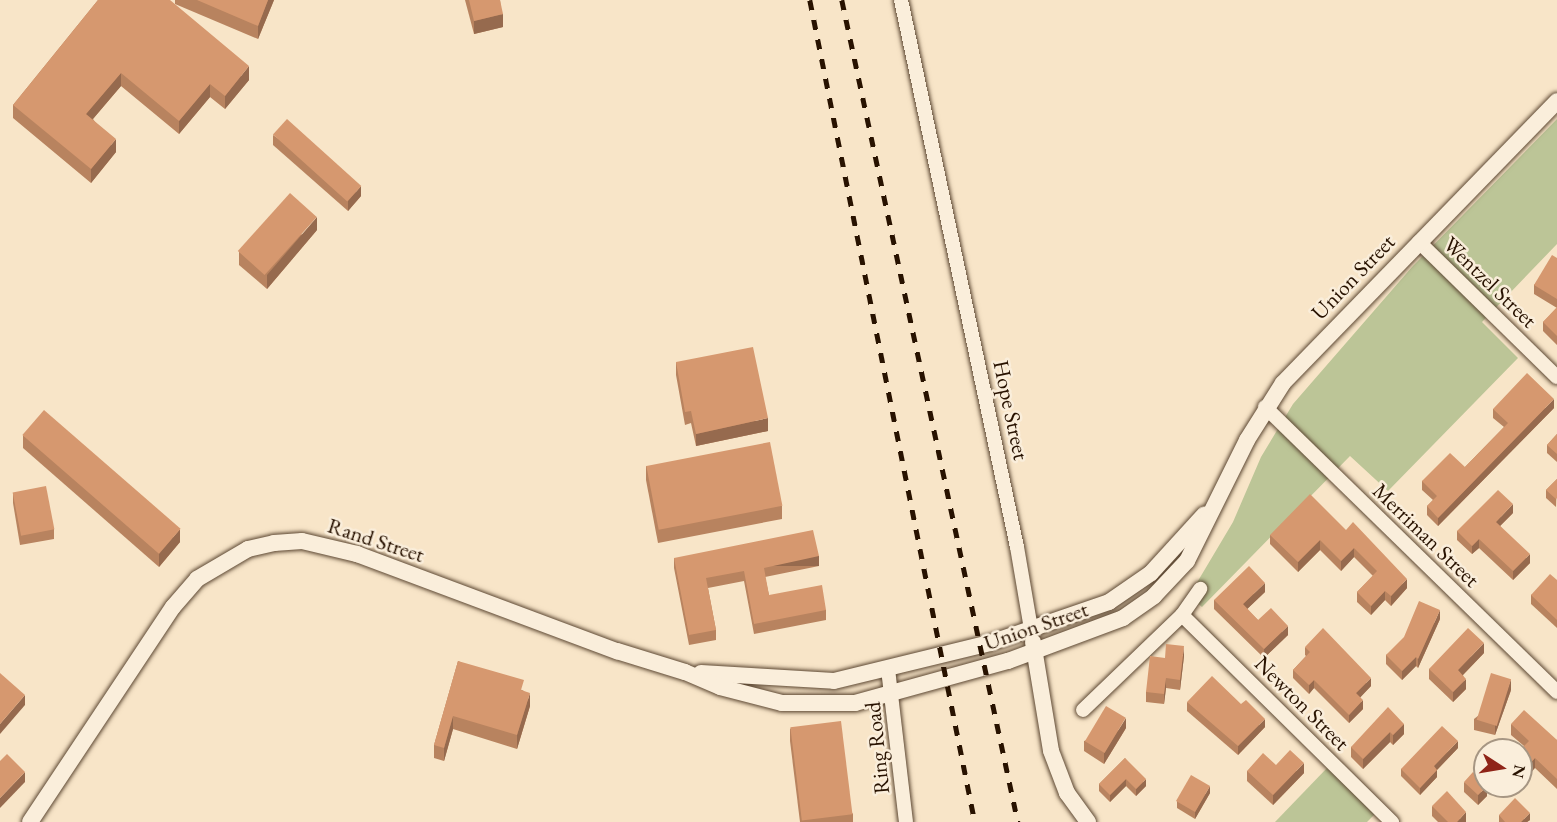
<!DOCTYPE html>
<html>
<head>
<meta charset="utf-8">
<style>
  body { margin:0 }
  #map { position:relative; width:1557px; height:822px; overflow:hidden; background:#f8e5c8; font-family:"EB Garamond",serif }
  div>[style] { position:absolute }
  .green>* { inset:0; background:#bcc597 }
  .roads { filter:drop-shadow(0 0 2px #5c4732) drop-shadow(0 0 2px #5c4732) }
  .minor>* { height:14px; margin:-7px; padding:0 7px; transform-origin:7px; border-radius:7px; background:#faeedb }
  .tertiary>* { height:16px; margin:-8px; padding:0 8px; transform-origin:8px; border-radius:8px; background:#faeedb }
  .rail>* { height:4.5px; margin-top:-2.25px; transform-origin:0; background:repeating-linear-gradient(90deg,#281200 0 10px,transparent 0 20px) }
  .wall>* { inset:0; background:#b8835f }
  .shaded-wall>* { inset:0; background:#966a4e; transform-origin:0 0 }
  .building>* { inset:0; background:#d6986f; transform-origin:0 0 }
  span { translate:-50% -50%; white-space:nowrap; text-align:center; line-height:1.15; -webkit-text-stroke:5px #faeedb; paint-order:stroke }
  .street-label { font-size:22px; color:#281200 }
  .north { position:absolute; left:1473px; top:738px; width:60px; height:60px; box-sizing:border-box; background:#faeedb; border:2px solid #a69683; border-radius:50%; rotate:102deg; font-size:16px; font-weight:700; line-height:24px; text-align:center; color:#281200 }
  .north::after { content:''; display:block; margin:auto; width:21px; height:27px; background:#8f2418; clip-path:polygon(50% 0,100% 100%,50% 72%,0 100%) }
</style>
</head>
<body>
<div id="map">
  <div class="green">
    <div style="clip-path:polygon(1557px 119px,1557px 244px,1482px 322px,1518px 358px,1388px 491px,1350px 456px,1202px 607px,1189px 596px,1233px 522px,1261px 457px,1293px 404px,1412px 267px)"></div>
    <div style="clip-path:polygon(1327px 768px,1375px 814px,1367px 822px,1275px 822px)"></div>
  </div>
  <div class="roads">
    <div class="minor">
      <div style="left:901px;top:0;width:559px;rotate:78.03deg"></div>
      <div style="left:1017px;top:547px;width:83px;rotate:80.3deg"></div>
      <div style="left:1419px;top:242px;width:193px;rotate:44.4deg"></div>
      <div style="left:1265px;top:407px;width:408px;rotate:44.3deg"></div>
      <div style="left:1182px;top:615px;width:295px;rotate:44.6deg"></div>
      <div style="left:888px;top:669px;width:154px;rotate:83.3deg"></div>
      <div style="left:1083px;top:710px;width:137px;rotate:-43.8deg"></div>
      <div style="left:1182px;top:615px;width:32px;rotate:-55deg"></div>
    </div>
    <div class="tertiary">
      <div style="left:1033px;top:642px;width:110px;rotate:80.6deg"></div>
      <div style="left:1051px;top:751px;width:45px;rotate:69.1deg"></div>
      <div style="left:1067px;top:793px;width:36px;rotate:54deg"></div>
      <div style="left:701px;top:673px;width:133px;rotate:3.4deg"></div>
      <div style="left:834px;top:681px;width:161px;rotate:-13.7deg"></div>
      <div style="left:990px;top:643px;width:126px;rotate:-19deg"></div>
      <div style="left:1109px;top:602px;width:51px;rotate:-34.6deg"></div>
      <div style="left:1151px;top:573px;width:79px;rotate:-47.6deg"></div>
      <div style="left:30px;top:822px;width:258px;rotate:-56.4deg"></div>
      <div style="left:173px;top:607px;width:37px;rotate:-49deg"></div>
      <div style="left:197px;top:579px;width:59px;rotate:-30.5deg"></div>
      <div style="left:248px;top:549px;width:27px;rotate:-13deg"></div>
      <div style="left:274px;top:543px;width:28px;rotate:-4deg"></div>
      <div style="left:302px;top:541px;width:57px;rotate:13.3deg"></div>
      <div style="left:357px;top:554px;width:278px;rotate:20.5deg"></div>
      <div style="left:617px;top:651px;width:71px;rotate:17.2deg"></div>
      <div style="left:685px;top:672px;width:38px;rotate:23deg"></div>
      <div style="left:720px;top:687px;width:64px;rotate:14.5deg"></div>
      <div style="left:782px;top:703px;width:73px"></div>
      <div style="left:855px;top:703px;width:159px;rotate:-15.4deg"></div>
      <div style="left:1008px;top:661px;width:123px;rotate:-20.5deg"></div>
      <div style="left:1123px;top:618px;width:38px;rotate:-35deg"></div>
      <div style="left:1154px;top:596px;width:48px;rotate:-46.7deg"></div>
      <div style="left:1187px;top:561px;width:135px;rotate:-63.6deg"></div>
      <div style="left:1247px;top:440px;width:67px;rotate:-57.7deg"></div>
      <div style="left:1283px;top:383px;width:393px;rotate:-45.8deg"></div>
    </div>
  </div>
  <div class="rail">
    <div style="left:810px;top:0;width:838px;rotate:78.65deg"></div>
    <div style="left:842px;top:0;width:841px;rotate:77.91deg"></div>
  </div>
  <div class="wall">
    <div style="clip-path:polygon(98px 0,249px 80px,225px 109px,210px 97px,179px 134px,121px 86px,93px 119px,116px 152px,91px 183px,13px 118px,13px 105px)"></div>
    <div style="clip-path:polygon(175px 0,274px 0,258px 39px,175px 4px)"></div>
    <div style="clip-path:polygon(465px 0,500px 0,503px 27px,474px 34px)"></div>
    <div style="clip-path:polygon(273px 135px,361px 196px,348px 211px,273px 145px)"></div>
    <div style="clip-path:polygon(317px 230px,267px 289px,239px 265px,239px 252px)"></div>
    <div style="clip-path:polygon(1557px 258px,1557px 345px,1543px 331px,1543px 322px,1557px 308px,1534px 294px,1534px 285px)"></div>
    <div style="clip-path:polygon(676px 362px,768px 431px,696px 446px,691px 423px,685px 425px,676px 375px)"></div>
    <div style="clip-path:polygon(1554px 408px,1438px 526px,1427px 515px,1427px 506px,1433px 500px,1422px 490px,1422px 481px,1465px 467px,1504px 427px,1493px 418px,1493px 409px)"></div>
    <div style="clip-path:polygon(1557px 434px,1557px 462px,1547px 453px,1547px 445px)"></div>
    <div style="clip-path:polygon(23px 435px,180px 542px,159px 567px,23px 448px)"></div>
    <div style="clip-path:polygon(646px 466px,782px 506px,782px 519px,658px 543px,646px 480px)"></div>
    <div style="clip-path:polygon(1557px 479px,1556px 507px,1546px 498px,1546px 490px)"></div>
    <div style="clip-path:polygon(13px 493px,54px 529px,54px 539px,20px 545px,13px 503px)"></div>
    <div style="clip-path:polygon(1513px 513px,1500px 526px,1530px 563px,1513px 580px,1479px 548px,1472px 554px,1457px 540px,1457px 531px)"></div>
    <div style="clip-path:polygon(1346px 530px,1407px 588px,1391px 606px,1385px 600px,1371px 615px,1357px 602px,1357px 592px,1373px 576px,1354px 557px,1341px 571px,1320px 550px,1298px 572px,1270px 544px,1270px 535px)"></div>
    <div style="clip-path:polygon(674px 558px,819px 566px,765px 577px,769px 595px,826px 610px,826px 620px,754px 634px,744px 581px,708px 588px,716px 630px,716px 640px,689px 645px,674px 568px)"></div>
    <div style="clip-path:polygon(1557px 580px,1557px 628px,1531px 604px,1531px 595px)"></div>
    <div style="clip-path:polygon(1265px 592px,1247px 609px,1258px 620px,1288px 635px,1264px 658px,1214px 609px,1214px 600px)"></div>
    <div style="clip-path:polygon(1440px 619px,1418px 668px,1416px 666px,1402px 680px,1386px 664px,1386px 655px)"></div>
    <div style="clip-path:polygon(1305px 647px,1371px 686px,1360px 697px,1363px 709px,1349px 723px,1314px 688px,1309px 694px,1293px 678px,1293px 670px,1306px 656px,1305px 655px)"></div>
    <div style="clip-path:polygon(1484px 653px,1463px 675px,1466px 689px,1453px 702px,1429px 679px,1429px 669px)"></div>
    <div style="clip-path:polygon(1184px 656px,1180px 690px,1166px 688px,1164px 704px,1146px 702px,1146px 692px,1165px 658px)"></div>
    <div style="clip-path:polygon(458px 661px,524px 691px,530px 706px,517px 749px,453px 729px,444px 761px,434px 758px,434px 745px)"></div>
    <div style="clip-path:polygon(1511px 690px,1495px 735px,1474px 730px,1474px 719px)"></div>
    <div style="clip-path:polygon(1187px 702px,1265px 727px,1238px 755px,1187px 711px)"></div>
    <div style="clip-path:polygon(1404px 724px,1404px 734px,1393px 745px,1390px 742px,1363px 769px,1351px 757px,1351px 747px)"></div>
    <div style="clip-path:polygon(1511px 724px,1557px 740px,1557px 789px,1535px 768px,1524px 746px,1511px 735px)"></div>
    <div style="clip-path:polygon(790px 728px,853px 814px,853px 822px,800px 822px,790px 741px)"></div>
    <div style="clip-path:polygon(1126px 728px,1104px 764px,1084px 751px,1084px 741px)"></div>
    <div style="clip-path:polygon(1458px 748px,1437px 770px,1437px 777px,1420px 795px,1401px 776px,1401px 769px)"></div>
    <div style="clip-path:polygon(1125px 758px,1146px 786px,1136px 796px,1126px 786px,1110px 802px,1099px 791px,1099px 784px)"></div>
    <div style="clip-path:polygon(1276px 765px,1304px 773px,1273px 805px,1247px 781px,1247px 771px)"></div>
    <div style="clip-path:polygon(1464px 782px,1487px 796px,1478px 805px,1464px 792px)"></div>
    <div style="clip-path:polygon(1210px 793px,1195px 819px,1177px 808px,1177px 801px)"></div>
    <div style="clip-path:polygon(1432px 806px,1466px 822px,1438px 822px,1432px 816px)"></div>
    <div style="clip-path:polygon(1499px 815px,1530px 820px,1527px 822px,1499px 822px)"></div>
  </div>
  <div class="shaded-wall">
    <div style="clip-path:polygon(268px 0,274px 0,258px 39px,258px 26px)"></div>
    <div style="clip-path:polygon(503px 14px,503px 27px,474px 34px,474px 21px)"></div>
    <div style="clip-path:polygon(249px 66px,249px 80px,225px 109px,225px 96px)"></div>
    <div style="clip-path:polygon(121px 73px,121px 86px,86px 127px,86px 114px)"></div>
    <div style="clip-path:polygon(210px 84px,210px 97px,179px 134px,179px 121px)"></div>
    <div style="clip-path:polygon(116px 139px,116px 152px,91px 183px,91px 169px)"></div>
    <div style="clip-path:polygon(361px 186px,361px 196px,348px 211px,348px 201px)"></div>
    <div style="clip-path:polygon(317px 217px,317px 230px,267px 289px,267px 275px)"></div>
    <div style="clip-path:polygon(1554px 399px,1554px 408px,1438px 526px,1438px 518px)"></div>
    <div style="clip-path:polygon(768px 418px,768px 431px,696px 446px,696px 434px)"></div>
    <div style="clip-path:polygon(1513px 504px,1513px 513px,1496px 530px,1496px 522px)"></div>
    <div style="clip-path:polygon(180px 529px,180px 542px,159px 567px,159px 554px)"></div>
    <div style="clip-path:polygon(1479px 539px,1479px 548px,1472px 554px,1472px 546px)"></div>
    <div style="clip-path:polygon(1320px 540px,1320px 550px,1298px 572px,1298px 562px)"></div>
    <div style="clip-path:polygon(1354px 548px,1354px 557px,1341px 571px,1341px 561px)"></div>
    <div style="clip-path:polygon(1530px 554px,1530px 563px,1513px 580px,1513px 571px)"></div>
    <div style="left:819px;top:556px;width:10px;height:56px;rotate:90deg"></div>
    <div style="clip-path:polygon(1407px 579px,1407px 588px,1391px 606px,1391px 596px)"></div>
    <div style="clip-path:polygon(1265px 583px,1265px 592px,1243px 613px,1243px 604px)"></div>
    <div style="clip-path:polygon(1385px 591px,1385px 600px,1371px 615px,1371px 606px)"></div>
    <div style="clip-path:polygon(1440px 610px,1440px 619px,1418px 668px,1418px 659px)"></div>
    <div style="clip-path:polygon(1288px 626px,1288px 635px,1264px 658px,1264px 649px)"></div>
    <div style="clip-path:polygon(1484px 643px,1484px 653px,1458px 680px,1458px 670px)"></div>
    <div style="clip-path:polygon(1184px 646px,1184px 656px,1180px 690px,1180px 680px)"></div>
    <div style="clip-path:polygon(1416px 657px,1416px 666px,1402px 680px,1402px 671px)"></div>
    <div style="clip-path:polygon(1166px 678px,1166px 688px,1164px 704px,1164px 694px)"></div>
    <div style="clip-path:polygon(1371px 678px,1371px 686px,1356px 702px,1356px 693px)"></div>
    <div style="clip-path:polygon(1466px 679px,1466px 689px,1453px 702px,1453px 692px)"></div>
    <div style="clip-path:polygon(1511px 679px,1511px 690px,1495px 735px,1495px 725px)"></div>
    <div style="clip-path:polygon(1314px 680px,1314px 688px,1309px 694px,1309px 685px)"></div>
    <div style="clip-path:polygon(530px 693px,530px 706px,517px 749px,517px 735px)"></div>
    <div style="clip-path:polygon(25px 695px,25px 705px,0 734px,0 724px)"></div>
    <div style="clip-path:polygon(1363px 700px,1363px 709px,1349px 723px,1349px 715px)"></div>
    <div style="clip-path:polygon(453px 716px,453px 729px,444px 761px,444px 748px)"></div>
    <div style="clip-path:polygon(1126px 718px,1126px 728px,1104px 764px,1104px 753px)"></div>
    <div style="clip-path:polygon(1265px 719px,1265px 727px,1238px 755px,1238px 746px)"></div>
    <div style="clip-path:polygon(1404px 724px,1404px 734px,1393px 745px,1393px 735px)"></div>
    <div style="clip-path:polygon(1390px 732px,1390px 742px,1363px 769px,1363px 759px)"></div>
    <div style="clip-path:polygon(1458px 741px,1458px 748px,1434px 773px,1434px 766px)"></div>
    <div style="clip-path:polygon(1535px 758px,1535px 768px,1521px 784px,1521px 774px)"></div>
    <div style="clip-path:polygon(1304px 763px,1304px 773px,1273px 805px,1273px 795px)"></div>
    <div style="clip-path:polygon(1437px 770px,1437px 777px,1420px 795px,1420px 788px)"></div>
    <div style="clip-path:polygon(25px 772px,25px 782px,0 808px,0 798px)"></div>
    <div style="clip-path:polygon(1126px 779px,1126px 786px,1110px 802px,1110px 795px)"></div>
    <div style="clip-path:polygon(1146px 779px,1146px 786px,1136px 796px,1136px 789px)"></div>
    <div style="clip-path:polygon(1210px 786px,1210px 793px,1195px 819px,1195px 812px)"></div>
    <div style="clip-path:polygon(1487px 786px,1487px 796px,1478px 805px,1478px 795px)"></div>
    <div style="clip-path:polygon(1466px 812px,1466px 822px,1457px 822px)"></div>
    <div style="clip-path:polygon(1530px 813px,1530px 820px,1527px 822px,1521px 822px)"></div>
  </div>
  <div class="building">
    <div style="clip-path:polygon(98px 0,170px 0,249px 66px,225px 96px,210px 84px,179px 121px,121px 73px,86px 114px,116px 139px,91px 169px,13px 105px)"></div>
    <div style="clip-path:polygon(197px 0,268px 0,258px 26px)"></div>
    <div style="clip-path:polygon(469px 0,500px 0,503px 14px,474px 21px)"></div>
    <div style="left:287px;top:119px;width:100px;height:21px;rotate:42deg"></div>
    <div style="left:290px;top:193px;width:36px;height:78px;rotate:42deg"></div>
    <div style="clip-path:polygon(1552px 255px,1557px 258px,1557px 299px,1534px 285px)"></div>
    <div style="clip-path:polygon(1557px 307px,1557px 336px,1543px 322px)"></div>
    <div style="clip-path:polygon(753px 347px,768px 418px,696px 434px,691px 411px,685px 412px,676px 362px)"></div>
    <div style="clip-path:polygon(1527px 373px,1554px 399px,1438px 518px,1427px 506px,1437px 496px,1422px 481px,1450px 453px,1465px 467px,1508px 423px,1493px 409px)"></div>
    <div style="left:44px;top:410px;width:181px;height:33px;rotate:41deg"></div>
    <div style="clip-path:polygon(1557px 434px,1557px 454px,1547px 445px)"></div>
    <div style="left:770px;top:442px;width:65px;height:126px;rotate:79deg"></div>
    <div style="clip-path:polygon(1557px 479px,1557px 498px,1556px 499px,1546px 490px)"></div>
    <div style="left:46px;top:486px;width:44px;height:34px;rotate:79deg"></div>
    <div style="clip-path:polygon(1498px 490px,1513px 504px,1496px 522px,1530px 554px,1513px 571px,1479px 539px,1472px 546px,1457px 531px)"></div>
    <div style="clip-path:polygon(1310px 494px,1346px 530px,1353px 522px,1407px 579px,1391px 596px,1385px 591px,1371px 606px,1357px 592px,1377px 571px,1354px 548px,1341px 561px,1320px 540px,1298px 562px,1270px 535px)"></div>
    <div style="clip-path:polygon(813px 530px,819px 556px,764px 568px,769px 595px,822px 585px,826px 610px,754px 624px,744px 571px,706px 578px,716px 630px,689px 635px,674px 558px)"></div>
    <div style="clip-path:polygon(1249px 566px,1265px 583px,1243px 604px,1258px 620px,1271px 608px,1288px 626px,1264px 649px,1214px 600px)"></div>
    <div style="clip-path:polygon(1550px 574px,1557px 580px,1557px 620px,1531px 595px)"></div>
    <div style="clip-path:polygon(1419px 601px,1440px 610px,1418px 659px,1416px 657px,1402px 671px,1386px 655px,1404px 637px)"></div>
    <div style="clip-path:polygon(1323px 628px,1371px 678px,1356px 693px,1363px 700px,1349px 715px,1314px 680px,1309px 685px,1293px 670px,1310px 652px,1305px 647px)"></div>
    <div style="clip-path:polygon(1468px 628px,1484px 643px,1458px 670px,1466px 679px,1453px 692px,1429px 669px)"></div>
    <div style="clip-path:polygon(1166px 644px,1184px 646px,1180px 680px,1166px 678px,1164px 694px,1146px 692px,1150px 656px,1165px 658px)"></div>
    <div style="clip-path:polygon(458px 661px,524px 680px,521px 690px,530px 693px,517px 735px,453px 716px,444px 748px,434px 745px)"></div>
    <div style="clip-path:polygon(0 673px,25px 695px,0 724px)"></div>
    <div style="left:1491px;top:673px;width:21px;height:49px;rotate:17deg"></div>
    <div style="clip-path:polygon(1212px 676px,1241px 704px,1246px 700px,1265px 719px,1238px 746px,1187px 702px)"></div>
    <div style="left:1106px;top:706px;width:23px;height:41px;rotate:31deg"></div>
    <div style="clip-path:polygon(1388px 707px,1404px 724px,1393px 735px,1390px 732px,1363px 759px,1351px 747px)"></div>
    <div style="clip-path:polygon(1524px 710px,1557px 740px,1557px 779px,1535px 758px,1521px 774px,1521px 750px,1520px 750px,1529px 741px,1511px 724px)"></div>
    <div style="left:841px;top:721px;width:94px;height:51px;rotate:83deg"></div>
    <div style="clip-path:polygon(1442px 726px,1458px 741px,1434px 766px,1437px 770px,1420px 788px,1401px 769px)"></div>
    <div style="clip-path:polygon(1290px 750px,1304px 763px,1273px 795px,1247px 771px,1263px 753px,1276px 765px)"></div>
    <div style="clip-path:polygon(7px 754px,25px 772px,0 798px,0 761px)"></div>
    <div style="clip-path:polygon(1125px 758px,1146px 779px,1136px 789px,1126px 779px,1110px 795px,1099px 784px)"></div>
    <div style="clip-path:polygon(1473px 772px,1485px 784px,1485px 786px,1487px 786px,1478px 795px,1464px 782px)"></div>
    <div style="left:1191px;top:775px;width:22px;height:30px;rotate:30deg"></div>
    <div style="clip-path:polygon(1447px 791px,1466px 812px,1457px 822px,1448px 822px,1432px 806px)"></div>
    <div style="clip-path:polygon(1515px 798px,1530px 813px,1521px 822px,1505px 822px,1499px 815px)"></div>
  </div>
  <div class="street-label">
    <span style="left:1353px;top:277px;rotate:-46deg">Union Street</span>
    <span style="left:1490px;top:282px;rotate:44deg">Wentzel Street</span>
    <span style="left:1011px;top:410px;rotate:78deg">Hope Street</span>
    <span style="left:1426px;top:535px;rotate:44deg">Merriman Street</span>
    <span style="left:376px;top:540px;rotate:18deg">Rand Street</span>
    <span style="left:1036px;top:626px;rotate:-19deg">Union Street</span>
    <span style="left:1302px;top:703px;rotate:45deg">Newton Street</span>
    <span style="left:877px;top:748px;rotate:-96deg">Ring Road</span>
  </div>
  <div class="north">N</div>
</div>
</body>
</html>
